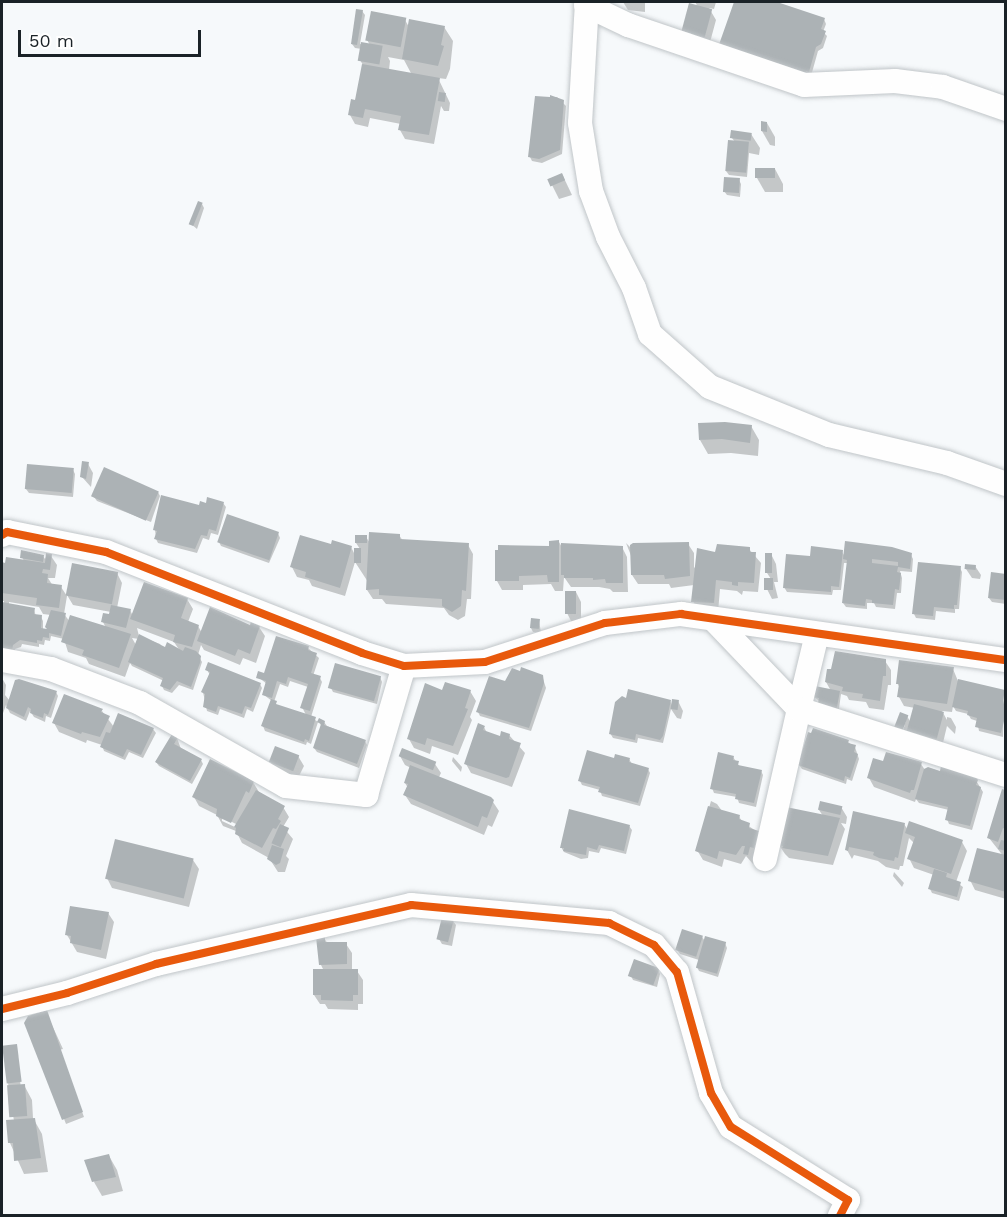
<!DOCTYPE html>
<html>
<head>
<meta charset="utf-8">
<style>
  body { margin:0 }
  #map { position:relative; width:1007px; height:1217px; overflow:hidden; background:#f6f9fb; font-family:"Work Sans",sans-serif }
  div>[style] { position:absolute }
  .shadow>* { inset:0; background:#0003 }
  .building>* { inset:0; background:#acb2b5; transform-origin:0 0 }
  .roads { filter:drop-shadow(0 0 2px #c0c5c8) drop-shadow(0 0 2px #c0c5c8) }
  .street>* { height:24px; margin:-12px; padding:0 12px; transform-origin:12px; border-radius:12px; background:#fefefe }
  .cycleway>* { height:8px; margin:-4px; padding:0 4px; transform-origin:4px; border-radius:4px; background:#e8590c }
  span { translate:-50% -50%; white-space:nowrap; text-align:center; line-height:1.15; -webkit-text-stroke:4.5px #fff; paint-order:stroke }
  .frame { position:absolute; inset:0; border:3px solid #1a2227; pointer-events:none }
  .scale { position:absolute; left:18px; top:30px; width:183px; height:27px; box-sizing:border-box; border:3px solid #1a2227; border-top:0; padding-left:8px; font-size:18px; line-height:21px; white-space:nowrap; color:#1a2227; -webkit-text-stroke:4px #fff; paint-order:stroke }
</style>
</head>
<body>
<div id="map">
  <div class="shadow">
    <div style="clip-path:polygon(623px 2px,645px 2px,645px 12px,628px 10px)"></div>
    <div style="clip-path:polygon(695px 2px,716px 2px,714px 9px,709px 8px,716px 20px,709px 46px,689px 40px,698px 7px)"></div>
    <div style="clip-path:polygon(736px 2px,773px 2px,824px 19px,826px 24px,823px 32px,827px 36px,823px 48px,818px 51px,811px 76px,718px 53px)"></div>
    <div style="clip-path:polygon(evenodd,362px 11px,365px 15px,360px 44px,370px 45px,367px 40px,405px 20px,409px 27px,444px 27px,453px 41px,450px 69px,446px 79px,438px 78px,450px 103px,449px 111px,444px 111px,441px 106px,434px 144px,405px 139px,400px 130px,401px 124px,370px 118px,368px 127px,355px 124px,350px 115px,356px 102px,363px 65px,360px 60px,362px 49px,355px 48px,352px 44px,362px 11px,388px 57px,404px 60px,412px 75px,389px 70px,390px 61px,388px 57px)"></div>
    <div style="clip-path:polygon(536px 97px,557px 97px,566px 106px,562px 154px,542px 163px,532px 161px,530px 157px)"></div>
    <div style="clip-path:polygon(767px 123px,775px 137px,775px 146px,770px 145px,762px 131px)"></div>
    <div style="clip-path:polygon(751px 134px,760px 148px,759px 155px,749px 153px,747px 177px,729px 175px,726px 171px,730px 142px,735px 142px,732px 138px)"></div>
    <div style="clip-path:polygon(775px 169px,783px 184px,783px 192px,765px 192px,757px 178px)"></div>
    <div style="clip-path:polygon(562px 174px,572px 195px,559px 199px,549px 179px)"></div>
    <div style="clip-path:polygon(739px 180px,741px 184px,740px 197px,727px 195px,724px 191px)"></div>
    <div style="clip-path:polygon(202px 204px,204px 208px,197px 229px,191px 224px)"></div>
    <div style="clip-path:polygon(751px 426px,759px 440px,758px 456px,731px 453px,708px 454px,700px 440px)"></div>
    <div style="clip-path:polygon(88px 464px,93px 473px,91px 487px,82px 477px)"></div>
    <div style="clip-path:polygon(73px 470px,75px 474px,73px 497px,29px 493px,26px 489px)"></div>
    <div style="clip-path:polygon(158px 492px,160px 496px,151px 522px,97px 501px,94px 497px)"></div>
    <div style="clip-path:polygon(223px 503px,226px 507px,218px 535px,211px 533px,209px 540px,203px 538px,197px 553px,158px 543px,156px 539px,155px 530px,200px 507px)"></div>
    <div style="clip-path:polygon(278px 533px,280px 538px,269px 563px,221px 546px,219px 542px)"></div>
    <div style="clip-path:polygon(399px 535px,403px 541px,468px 545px,473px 554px,471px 599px,467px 599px,465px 616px,458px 620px,449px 615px,444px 608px,386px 604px,382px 599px,373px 599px,367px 590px,368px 582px,355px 562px,345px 596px,312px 586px,309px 580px,297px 577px,292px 567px,332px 546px,351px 547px,355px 555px,360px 549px,356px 543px,366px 537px,370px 543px)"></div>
    <div style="clip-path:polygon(559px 542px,563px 549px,622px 547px,627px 557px,628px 592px,613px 592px,610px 589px,599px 587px,571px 587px,564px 577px,563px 591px,555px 591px,551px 584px,523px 585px,523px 590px,502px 590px,497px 581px,497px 552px,551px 547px)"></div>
    <div style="clip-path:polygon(626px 543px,630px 547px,688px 544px,694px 553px,694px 568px,710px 553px,749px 549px,761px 563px,758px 592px,743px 591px,742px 595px,737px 591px,720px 589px,718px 612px,698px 611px,693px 601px,694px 585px,671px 588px,669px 584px,638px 584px,632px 575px,632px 558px)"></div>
    <div style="clip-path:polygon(842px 552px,844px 555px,911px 555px,913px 559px,912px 572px,900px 571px,902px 578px,901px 593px,897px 593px,895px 609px,876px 607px,874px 603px,867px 603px,867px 609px,846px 607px,843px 603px,848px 563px,844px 563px,841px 590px,833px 590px,832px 595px,787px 592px,784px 587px,812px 557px)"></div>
    <div style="clip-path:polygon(771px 554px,776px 564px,778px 582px,774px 582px,778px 598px,772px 599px,767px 589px,771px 579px,767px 573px)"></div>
    <div style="clip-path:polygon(evenodd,47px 555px,51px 556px,57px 565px,55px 578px,48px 578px,53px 586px,61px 587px,67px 596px,64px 614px,70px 622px,106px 628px,103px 622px,111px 612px,73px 605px,67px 595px,117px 573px,122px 583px,117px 608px,130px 610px,133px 616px,187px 599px,193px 609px,188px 622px,198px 626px,202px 633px,259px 627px,265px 636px,256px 663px,243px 658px,240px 665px,204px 650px,201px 645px,198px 655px,202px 662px,193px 690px,179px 685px,172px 693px,164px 690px,162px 686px,164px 681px,132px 666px,130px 663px,125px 677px,89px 664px,86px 658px,68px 652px,64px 639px,51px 636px,50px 641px,45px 640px,44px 645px,39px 644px,39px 647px,22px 644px,21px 647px,15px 649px,14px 655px,2px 652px,4px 601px,2px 601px,2px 564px,24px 561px,22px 557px,43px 556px,45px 559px,47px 555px,9px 602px,39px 607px,43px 614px,51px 615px,49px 631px,43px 630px,43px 621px,41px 617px,36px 616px,34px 610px,9px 605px,9px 602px,47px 555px,137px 628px,174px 642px,180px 651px,162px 647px,160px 644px,139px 636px,137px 628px,47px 555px,132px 638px,139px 639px,136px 645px,132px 638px)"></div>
    <div style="clip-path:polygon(975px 566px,981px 575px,980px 579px,972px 578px,966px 569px)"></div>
    <div style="clip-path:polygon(960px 568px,962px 572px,959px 609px,955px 609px,955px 613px,936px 611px,935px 620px,916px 618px,914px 614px)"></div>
    <div style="clip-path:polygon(1006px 576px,1006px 604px,992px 602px,989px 598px)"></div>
    <div style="clip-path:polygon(576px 592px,581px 602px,581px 623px,572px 623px,567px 613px)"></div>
    <div style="clip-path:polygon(539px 620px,541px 633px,533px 632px,531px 628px)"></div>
    <div style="clip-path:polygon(evenodd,308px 648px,319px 658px,313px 676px,320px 678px,322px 682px,311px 717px,318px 722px,311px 744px,307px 742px,306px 745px,265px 731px,263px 726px,272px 701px,264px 695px,267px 684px,258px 677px,308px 648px,290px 681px,308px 687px,302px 707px,306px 715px,278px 707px,274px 702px,280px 684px,288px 687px,290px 681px)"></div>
    <div style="clip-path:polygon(885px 661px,891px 670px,891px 685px,888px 685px,884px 710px,869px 708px,866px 702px,849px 700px,847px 696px,841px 694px,838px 716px,814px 697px,831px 691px,826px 682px)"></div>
    <div style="clip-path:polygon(953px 669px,958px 681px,1004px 691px,1003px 737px,979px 731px,977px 721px,971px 719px,968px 714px,956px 711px,953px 706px,952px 712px,942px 711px,947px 720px,947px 717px,951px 718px,956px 727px,955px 734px,947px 726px,942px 747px,901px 739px,907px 716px,911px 723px,915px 708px,904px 706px,899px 697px,900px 688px,897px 683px)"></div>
    <div style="clip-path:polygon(207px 670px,260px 684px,262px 688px,253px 712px,247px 709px,244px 718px,220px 709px,218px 715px,207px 711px,203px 692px,210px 675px)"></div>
    <div style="clip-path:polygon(542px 676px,546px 688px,531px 731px,480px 716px,478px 712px,505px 683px)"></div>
    <div style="clip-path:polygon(380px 677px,382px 682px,377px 704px,333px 692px,331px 688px)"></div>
    <div style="clip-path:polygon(2px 678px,6px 685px,5px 695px,10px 701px,56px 692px,58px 696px,51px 718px,46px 716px,45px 722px,34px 717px,30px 711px,26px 721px,10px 713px,6px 705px,2px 716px)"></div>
    <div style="clip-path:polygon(470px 691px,476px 701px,470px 717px,472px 720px,458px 755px,432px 746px,430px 754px,414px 748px,409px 739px,443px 692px)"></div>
    <div style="clip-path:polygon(670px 701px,672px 705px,678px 701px,683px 711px,681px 719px,677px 718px,671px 709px,663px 743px,638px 738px,637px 743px,613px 738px,610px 733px)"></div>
    <div style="clip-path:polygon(102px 711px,114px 727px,153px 729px,156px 733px,143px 758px,129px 752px,125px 760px,104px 751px,102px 745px,87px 740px,86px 743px,59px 732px,54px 723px)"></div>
    <div style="clip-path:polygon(319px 722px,324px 722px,327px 726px,365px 741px,367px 745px,359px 768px,317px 752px,314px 748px,322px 727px)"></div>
    <div style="clip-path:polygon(484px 727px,487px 733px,501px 737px,509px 735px,525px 753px,512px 787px,471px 773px,466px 764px)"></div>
    <div style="clip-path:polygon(177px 738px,181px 749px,201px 760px,203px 764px,192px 784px,159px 766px,156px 762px)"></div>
    <div style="clip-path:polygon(848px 742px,855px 747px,859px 759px,852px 781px,847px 779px,846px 784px,802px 769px,799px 765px)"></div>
    <div style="clip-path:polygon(298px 756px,304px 766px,297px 780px,275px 771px,270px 761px)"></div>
    <div style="clip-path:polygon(400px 756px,435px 764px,441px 773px,438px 779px,493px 802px,499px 811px,492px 827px,488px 825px,484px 835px,411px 804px,405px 795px,408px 788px,405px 783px,411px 768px,405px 765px)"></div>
    <div style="clip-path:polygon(453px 757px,462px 767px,461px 772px,452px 761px)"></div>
    <div style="clip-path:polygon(733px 757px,740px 767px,761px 771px,763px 775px,756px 807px,739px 803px,737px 797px,714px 793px,712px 788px)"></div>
    <div style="clip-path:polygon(629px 759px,632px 764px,648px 769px,650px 773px,640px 806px,602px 796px,600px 790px,582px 785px,580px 781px,615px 760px)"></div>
    <div style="clip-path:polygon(884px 763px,921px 764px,925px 770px,974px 777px,983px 792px,972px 830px,949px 824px,947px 819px,949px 810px,919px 803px,916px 799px,915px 802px,874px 787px,869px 778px)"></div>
    <div style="clip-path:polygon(evenodd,253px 782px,259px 792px,283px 807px,289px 817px,283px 827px,293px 839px,286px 856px,289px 859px,285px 872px,278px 872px,269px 858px,242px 843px,236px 831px,223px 826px,217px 815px,199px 806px,194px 797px,253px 782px,222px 817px,238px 825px,237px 828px,222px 821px,222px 817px)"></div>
    <div style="clip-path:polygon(1006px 792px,1006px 899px,975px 890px,970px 880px,1004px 857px,989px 838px)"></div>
    <div style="clip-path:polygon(711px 801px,717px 804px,722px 811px,739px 816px,742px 822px,758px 832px,763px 841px,753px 864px,746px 856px,741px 864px,724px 859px,722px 867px,703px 860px,697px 850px)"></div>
    <div style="clip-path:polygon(841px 807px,847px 817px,846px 824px,841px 823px,845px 829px,833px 865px,789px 858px,785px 854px,779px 845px,823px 816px,819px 810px)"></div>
    <div style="clip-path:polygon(854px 813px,904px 824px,908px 830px,962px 842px,967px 851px,956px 882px,963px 887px,959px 901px,932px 893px,930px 889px,934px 875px,914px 868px,909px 858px,914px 843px,909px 838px,903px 866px,900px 866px,899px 870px,886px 867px,878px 861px,854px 855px,852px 859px,847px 850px)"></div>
    <div style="clip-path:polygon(629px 826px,632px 830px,626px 854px,601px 848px,599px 853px,589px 851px,588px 858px,581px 859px,564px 852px,561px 847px)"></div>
    <div style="clip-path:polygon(193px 860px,199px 869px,189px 907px,112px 888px,107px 878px)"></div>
    <div style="clip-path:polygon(894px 872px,904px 883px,902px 887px,893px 876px)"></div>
    <div style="clip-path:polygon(108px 913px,114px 922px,106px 959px,77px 952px,67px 935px)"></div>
    <div style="clip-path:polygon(453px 921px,456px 925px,452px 946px,442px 944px,439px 939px)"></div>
    <div style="clip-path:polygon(702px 937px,705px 941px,725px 943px,727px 948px,718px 977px,699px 971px,697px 967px,699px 960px,680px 954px,677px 950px)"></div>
    <div style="clip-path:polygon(324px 938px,328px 944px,346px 944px,352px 953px,352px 971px,357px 971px,363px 980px,363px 1004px,358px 1004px,358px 1010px,328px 1009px,325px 1004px,320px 1004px,314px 995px,324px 971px,321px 965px)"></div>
    <div style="clip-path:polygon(658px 969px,660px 974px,657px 987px,633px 980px,631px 976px)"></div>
    <div style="clip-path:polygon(46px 1012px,63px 1049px,59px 1050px,84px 1117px,66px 1124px,35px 1044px)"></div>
    <div style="clip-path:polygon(16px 1045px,21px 1089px,24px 1085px,32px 1100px,33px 1118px,42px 1134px,48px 1172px,24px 1174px,10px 1143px,14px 1121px,8px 1083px)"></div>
    <div style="clip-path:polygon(109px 1156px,117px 1170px,123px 1191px,102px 1196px,94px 1182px)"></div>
  </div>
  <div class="building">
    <div style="clip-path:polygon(734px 2px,777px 2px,825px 18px,821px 29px,826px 31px,821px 44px,816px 47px,809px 72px,806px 71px,803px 82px,716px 53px)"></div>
    <div style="left:689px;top:3px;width:24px;height:29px;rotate:15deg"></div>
    <div style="clip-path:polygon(356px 9px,363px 10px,357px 45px,351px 44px)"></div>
    <div style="left:371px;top:11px;width:36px;height:30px;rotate:11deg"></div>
    <div style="clip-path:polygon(409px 19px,445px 26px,441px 45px,444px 46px,438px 66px,402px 59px)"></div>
    <div style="left:361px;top:42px;width:22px;height:19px;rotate:10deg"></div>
    <div style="clip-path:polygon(362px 64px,440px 78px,429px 135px,398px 130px,401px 116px,365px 109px,363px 118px,348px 115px,351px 99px,355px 100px)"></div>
    <div style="left:439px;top:92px;width:7px;height:9px;rotate:8deg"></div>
    <div style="clip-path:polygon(550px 95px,564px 100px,560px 150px,539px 159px,528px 157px,535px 96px,550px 97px)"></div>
    <div style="clip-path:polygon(761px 121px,767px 122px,767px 132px,761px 131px)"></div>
    <div style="left:731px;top:130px;width:21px;height:8px;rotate:8deg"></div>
    <div style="left:728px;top:140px;width:21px;height:31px;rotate:5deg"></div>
    <div style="left:755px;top:168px;width:20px;height:10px"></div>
    <div style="left:562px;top:173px;width:8px;height:16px;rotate:67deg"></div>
    <div style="left:724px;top:177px;width:16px;height:15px;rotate:4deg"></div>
    <div style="left:198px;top:201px;width:5px;height:25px;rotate:22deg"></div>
    <div style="clip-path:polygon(725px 422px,752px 425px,750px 443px,722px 439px,699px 440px,698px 423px)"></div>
    <div style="clip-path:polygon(82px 461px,89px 462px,86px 479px,80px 477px)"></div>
    <div style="left:27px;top:464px;width:47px;height:25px;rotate:5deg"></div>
    <div style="left:104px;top:467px;width:60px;height:32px;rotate:24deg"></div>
    <div style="clip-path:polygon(161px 495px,199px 505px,200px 501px,206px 503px,207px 497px,224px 502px,216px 531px,209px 529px,207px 536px,201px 535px,195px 549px,154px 539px,157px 531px,153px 530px)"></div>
    <div style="left:227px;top:514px;width:55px;height:30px;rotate:19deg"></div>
    <div style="clip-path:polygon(369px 532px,400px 534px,400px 539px,469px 543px,466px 591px,462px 590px,461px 606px,452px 612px,442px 606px,442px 599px,379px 595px,379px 589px,366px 590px)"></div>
    <div style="clip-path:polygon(300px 535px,331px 544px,332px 540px,352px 546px,340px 588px,305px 577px,306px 572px,290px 567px)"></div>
    <div style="left:355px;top:535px;width:12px;height:8px"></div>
    <div style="clip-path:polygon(559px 540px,559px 582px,548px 582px,547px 575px,519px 576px,519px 581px,495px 581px,495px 550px,498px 550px,498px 545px,549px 546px,549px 541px)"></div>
    <div style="clip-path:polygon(evenodd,845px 541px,892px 547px,912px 553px,910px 569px,898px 567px,897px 572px,901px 573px,899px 590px,895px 589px,893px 605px,872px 603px,872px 600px,866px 599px,865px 606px,842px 603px,847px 560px,843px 559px,845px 541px,872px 559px,898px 562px,898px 566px,872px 563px,872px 559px)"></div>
    <div style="clip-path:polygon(689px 542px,690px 576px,665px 579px,664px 575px,631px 575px,630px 545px,633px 543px)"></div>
    <div style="clip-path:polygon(561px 543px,623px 546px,623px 583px,606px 583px,605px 579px,593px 580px,593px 578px,564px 578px,564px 575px,561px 575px)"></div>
    <div style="clip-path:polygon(717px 544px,750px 547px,750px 552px,756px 552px,754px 583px,738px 582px,738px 586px,732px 585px,732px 582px,716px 580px,714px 603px,691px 602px,697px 548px,715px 552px)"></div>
    <div style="clip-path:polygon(811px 546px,843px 550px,839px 587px,831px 586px,831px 592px,783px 588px,786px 554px,810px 556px)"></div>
    <div style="left:354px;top:548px;width:7px;height:15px"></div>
    <div style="clip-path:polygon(21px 550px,44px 555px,43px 562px,20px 558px)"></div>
    <div style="clip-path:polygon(46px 553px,52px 554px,50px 570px,43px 569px,42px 573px,48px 574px,47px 583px,62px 585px,59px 608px,36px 605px,37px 598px,2px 593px,2px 562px,5px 563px,6px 557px,45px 563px)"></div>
    <div style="left:765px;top:553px;width:7px;height:20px"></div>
    <div style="clip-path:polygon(918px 562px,961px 566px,957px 605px,954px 605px,954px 609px,934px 607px,933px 616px,912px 614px)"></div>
    <div style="left:72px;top:563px;width:47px;height:33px;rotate:11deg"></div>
    <div style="left:965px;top:564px;width:11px;height:5px;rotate:5deg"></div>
    <div style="clip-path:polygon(991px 572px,1006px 574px,1006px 600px,988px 598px)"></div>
    <div style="left:764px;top:578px;width:9px;height:12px"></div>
    <div style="clip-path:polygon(144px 582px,188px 598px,181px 618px,199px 625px,192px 647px,173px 642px,175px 635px,130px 619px)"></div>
    <div style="left:565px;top:591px;width:11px;height:23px"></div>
    <div style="clip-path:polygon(2px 602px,35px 608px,34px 614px,42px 615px,41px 628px,47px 629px,45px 627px,51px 610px,66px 613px,61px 636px,49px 633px,49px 638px,43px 637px,42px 641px,37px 640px,37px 643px,20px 640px,13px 645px,12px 651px,2px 649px)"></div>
    <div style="clip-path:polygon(111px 605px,131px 609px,126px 628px,101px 622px,103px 613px,109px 614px)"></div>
    <div style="clip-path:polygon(210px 607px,250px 625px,251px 622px,260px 626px,250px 654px,238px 649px,235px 656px,197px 641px)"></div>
    <div style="clip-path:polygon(70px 615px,131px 634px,119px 668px,82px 655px,84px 650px,61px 642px)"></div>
    <div style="left:531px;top:618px;width:9px;height:10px;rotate:6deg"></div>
    <div style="clip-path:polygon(139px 634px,165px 647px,167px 642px,183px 651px,185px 647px,196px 651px,201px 656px,200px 663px,191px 687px,177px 681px,170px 690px,160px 686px,163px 678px,128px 662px)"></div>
    <div style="clip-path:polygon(276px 636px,309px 646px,308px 650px,317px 653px,311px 673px,321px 676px,310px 711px,300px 708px,308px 684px,288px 677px,286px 684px,277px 681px,272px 698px,262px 695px,266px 681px,256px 678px,258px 671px,264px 673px)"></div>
    <div style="clip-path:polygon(835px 651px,886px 659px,886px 676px,883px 676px,880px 701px,862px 698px,863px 694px,842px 691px,843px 687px,825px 682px,827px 669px,831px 669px)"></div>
    <div style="clip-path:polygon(899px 660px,954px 667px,947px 704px,897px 697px,899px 684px,896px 684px)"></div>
    <div style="clip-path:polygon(208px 662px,261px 683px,251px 708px,245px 706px,242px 714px,218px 706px,216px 712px,203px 707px,205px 694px,201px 692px,210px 672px,205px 670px)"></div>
    <div style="left:335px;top:663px;width:48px;height:26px;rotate:16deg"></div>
    <div style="clip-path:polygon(521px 667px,543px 675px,544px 683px,529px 728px,476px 712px,489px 676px,505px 681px,512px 668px,520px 671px)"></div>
    <div style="clip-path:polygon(19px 679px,57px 691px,48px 715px,44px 713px,43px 718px,30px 713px,31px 709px,28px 707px,24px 717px,6px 708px,15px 680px)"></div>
    <div style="clip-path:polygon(958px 679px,1005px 690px,1003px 700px,1006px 713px,1001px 733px,975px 727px,977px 718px,967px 715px,968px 711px,952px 707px)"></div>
    <div style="clip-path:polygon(445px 682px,471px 690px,465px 708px,468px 709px,453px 746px,427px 738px,425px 745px,407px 739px,425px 683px,442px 690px)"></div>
    <div style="clip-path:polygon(815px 686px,840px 691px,836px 712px,817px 708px,819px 698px,813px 697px)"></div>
    <div style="clip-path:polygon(628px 689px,671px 700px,663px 736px,660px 740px,636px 734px,635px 740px,609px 734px,615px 702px,622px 696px,626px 698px)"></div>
    <div style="clip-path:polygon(64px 694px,103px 709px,101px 712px,110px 716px,100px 737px,82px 732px,81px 734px,52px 723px)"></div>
    <div style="clip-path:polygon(271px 699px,277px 701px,276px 704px,316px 717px,309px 741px,305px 739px,304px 742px,261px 726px)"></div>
    <div style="left:672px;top:699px;width:7px;height:10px;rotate:8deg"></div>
    <div style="left:914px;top:704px;width:31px;height:28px;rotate:15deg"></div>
    <div style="left:900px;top:712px;width:9px;height:19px;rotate:21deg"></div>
    <div style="clip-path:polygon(118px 713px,154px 728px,141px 755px,127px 749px,123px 757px,100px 747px,106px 732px,110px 733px)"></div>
    <div style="clip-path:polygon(319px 718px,325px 721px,324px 725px,366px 740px,357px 764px,313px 748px,321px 724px,317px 722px)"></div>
    <div style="clip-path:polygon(478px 723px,485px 726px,483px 730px,500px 736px,501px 731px,510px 734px,509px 739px,521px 743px,509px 777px,506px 778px,464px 764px)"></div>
    <div style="clip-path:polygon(813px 728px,849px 740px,848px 743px,856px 745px,854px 752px,858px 754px,850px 778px,845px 776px,844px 781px,798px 765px,808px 732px,811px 733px)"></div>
    <div style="clip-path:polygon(172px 734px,178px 737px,174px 744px,202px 759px,190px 781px,155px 762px)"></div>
    <div style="left:275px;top:746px;width:26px;height:17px;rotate:21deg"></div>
    <div style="left:402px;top:748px;width:37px;height:9px;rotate:22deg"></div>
    <div style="clip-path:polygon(587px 750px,614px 758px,615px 754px,630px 758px,629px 762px,649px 768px,638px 803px,598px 792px,600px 787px,578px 781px)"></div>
    <div style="clip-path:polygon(718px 752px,734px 756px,733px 760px,739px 761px,738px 765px,762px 770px,754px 803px,735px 799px,736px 794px,710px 789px)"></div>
    <div style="clip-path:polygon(886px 752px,922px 762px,914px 790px,911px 790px,910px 793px,867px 778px,873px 758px,883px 761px)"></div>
    <div style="clip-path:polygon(210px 759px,254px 781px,249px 793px,246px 791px,231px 823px,216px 816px,217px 809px,192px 797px)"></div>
    <div style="clip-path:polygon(410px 765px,491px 797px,494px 800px,487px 818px,482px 816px,478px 827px,403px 795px,408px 784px,404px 783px)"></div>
    <div style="clip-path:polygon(941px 766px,975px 776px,978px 780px,976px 785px,981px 787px,970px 826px,945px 820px,948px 807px,915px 799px,924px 769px,928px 767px,940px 771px)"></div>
    <div style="clip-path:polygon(1002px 789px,1006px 790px,1006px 829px,1003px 828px,998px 842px,987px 838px)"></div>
    <div style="clip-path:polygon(256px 790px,285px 806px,278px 819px,281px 821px,276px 829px,273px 828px,262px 848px,235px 834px,236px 828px,234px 827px)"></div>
    <div style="left:820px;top:801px;width:23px;height:9px;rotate:13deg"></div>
    <div style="clip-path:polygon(708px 806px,740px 815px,739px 819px,750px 823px,749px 828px,759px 831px,754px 848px,750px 847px,748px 855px,743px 854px,745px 846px,742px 846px,736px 855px,719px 851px,717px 859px,695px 851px)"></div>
    <div style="clip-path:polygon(786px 807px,840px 818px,828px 856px,782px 848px,783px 846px,778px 845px)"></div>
    <div style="clip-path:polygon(569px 809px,630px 825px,624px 851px,599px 845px,597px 850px,587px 847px,586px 855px,563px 851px,564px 848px,560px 848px)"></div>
    <div style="clip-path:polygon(853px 811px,905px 823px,898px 858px,895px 857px,894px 861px,879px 858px,873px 855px,874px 852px,849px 847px,848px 851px,845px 850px)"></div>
    <div style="clip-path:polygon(909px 821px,963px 840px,951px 874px,907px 859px,915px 837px,905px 833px)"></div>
    <div style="left:280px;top:824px;width:10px;height:21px;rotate:24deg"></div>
    <div style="left:115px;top:839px;width:81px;height:41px;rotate:14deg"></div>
    <div style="clip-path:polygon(1001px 840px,1006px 841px,1006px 851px,998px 849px)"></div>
    <div style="clip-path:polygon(272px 845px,284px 849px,280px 863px,276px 865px,267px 859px)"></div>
    <div style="clip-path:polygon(977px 848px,1006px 855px,1006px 892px,968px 881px)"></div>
    <div style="clip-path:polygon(934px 869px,947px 873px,946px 877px,961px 882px,957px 897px,928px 889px)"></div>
    <div style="clip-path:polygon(70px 906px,109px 912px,101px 950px,70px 943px,71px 936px,65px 935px)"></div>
    <div style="left:442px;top:917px;width:12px;height:23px;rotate:14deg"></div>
    <div style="left:682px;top:929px;width:22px;height:22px;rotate:18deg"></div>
    <div style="left:705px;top:936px;width:22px;height:33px;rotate:16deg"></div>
    <div style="clip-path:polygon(316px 937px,325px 937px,325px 942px,347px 942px,347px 964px,319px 965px)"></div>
    <div style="left:634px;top:959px;width:27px;height:18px;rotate:20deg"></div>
    <div style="clip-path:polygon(313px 969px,358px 969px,358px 995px,353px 995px,353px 1001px,321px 1000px,321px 995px,313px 995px)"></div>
    <div style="clip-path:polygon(47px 1010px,83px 1112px,62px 1120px,24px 1023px,28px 1016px)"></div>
    <div style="left:17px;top:1044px;width:38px;height:15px;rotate:83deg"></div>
    <div style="left:25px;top:1084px;width:32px;height:18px;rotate:86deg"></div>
    <div style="clip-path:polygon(35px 1118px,41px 1158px,14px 1161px,13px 1143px,8px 1143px,6px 1120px)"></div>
    <div style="clip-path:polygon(109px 1154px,116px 1177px,92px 1182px,84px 1160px)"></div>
  </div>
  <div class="roads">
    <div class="street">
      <div style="left:587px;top:2px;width:121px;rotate:93.3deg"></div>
      <div style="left:580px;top:123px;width:69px;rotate:80.8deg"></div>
      <div style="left:591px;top:191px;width:49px;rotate:69.7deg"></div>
      <div style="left:608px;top:237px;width:57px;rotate:63deg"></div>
      <div style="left:634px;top:288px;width:49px;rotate:70.8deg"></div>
      <div style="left:650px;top:334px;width:80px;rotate:41.5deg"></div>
      <div style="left:710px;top:387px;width:128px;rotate:22deg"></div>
      <div style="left:829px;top:435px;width:121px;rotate:13.3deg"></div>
      <div style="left:947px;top:463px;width:63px;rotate:19.6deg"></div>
      <div style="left:586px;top:5px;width:47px;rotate:25.5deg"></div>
      <div style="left:628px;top:25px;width:186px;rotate:18.8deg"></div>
      <div style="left:804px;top:85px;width:91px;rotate:-2.5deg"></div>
      <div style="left:895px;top:81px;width:48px;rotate:7.1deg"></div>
      <div style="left:943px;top:87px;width:67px;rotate:19.2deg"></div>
      <div style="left:2px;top:535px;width:6px;rotate:-31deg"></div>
      <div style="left:7px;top:532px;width:101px;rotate:11.4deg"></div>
      <div style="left:106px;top:552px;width:275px;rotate:21.5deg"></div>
      <div style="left:362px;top:653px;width:44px;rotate:17.2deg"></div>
      <div style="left:404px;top:666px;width:81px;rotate:-2.8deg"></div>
      <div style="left:485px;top:662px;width:126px;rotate:-18deg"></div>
      <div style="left:605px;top:623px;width:77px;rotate:-6.8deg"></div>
      <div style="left:681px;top:614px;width:328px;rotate:8.1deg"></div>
      <div style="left:714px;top:620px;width:123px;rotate:46.3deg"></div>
      <div style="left:799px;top:709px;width:154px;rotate:102.8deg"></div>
      <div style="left:817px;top:634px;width:77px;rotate:103.5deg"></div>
      <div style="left:799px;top:709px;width:217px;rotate:17.7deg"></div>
      <div style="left:2px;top:660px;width:50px;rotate:10.4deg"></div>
      <div style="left:51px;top:669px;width:95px;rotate:20.9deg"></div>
      <div style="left:140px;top:703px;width:168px;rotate:29.6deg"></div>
      <div style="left:286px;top:786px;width:81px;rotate:6.4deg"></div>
      <div style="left:366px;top:795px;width:134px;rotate:-73.6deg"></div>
      <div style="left:2px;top:1009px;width:67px;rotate:-13.8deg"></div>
      <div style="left:67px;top:993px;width:94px;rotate:-18deg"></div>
      <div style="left:156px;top:964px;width:262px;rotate:-13deg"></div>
      <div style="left:411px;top:905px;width:199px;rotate:5.2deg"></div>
      <div style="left:609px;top:923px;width:50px;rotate:26.1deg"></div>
      <div style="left:654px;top:945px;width:35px;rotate:50deg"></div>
      <div style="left:677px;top:972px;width:126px;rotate:74.3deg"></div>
      <div style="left:711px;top:1093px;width:39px;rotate:60deg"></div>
      <div style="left:731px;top:1127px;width:138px;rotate:32deg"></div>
      <div style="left:848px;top:1200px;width:18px;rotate:117deg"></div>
    </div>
  </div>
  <div class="cycleway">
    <div style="left:2px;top:535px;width:6px;rotate:-31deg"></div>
    <div style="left:7px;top:532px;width:101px;rotate:11.4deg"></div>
    <div style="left:106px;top:552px;width:275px;rotate:21.5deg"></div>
    <div style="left:362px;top:653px;width:44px;rotate:17.2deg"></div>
    <div style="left:404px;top:666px;width:81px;rotate:-2.8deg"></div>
    <div style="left:485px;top:662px;width:126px;rotate:-18deg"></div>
    <div style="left:605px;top:623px;width:77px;rotate:-6.8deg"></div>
    <div style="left:681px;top:614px;width:328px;rotate:8.1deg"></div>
    <div style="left:2px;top:1009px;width:67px;rotate:-13.8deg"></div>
    <div style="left:67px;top:993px;width:94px;rotate:-18deg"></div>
    <div style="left:156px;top:964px;width:262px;rotate:-13deg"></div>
    <div style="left:411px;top:905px;width:199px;rotate:5.2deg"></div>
    <div style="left:609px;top:923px;width:50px;rotate:26.1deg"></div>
    <div style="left:654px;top:945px;width:35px;rotate:50deg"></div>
    <div style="left:677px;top:972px;width:126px;rotate:74.3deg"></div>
    <div style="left:711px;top:1093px;width:39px;rotate:60deg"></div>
    <div style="left:731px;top:1127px;width:138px;rotate:32deg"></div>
    <div style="left:848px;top:1200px;width:18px;rotate:117deg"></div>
  </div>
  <div class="frame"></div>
  <div class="scale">50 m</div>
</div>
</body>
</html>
